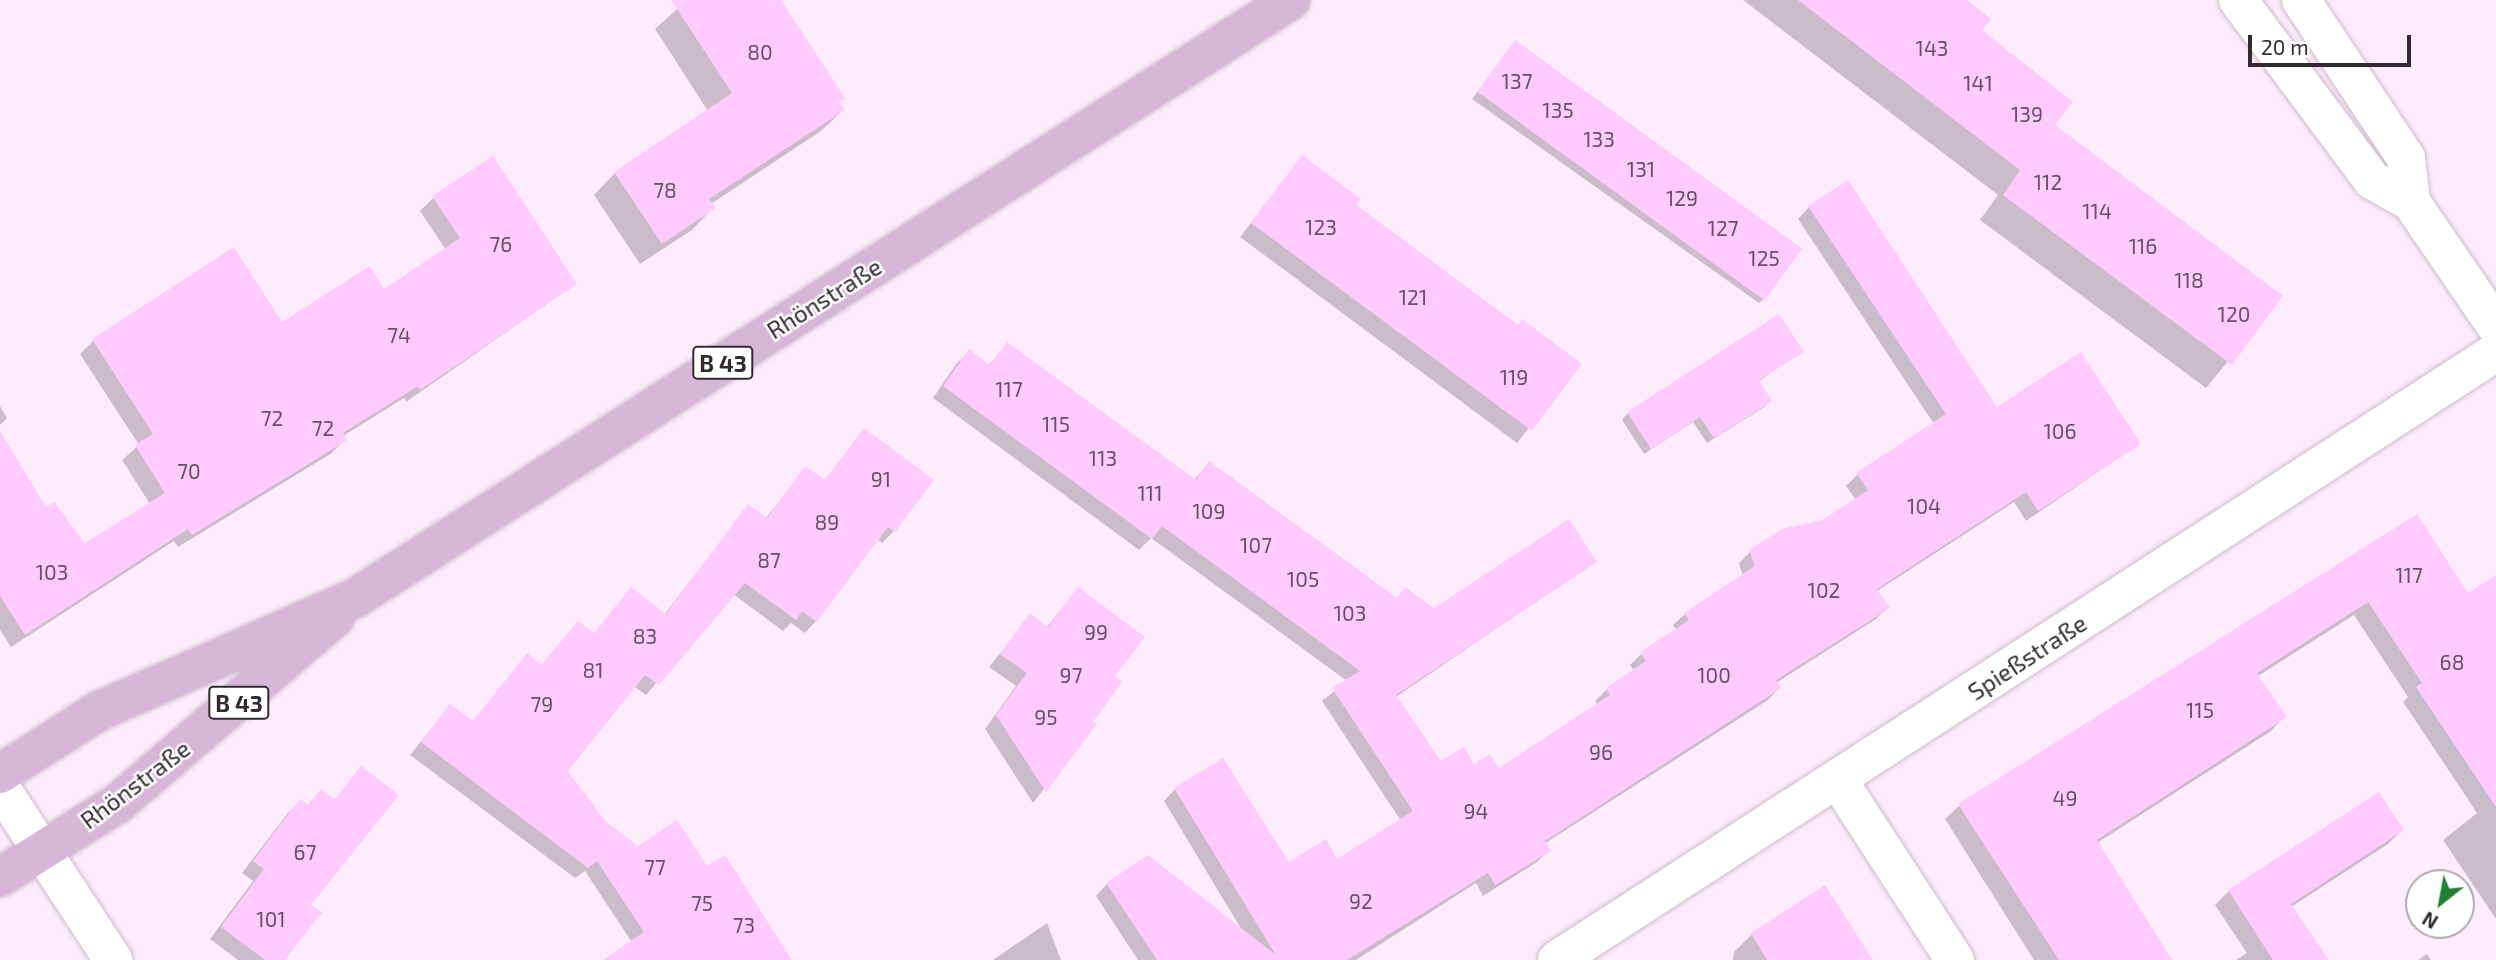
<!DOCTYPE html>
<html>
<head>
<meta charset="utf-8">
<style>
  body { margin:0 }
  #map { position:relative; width:2496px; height:960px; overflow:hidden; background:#fdedfc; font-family:"Exo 2",sans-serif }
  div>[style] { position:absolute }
  .shadow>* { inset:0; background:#0003 }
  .building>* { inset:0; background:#ffcafe; transform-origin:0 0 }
  .roads { filter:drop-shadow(0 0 2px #cdbacc) drop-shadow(0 0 2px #cdbacc) }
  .minor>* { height:38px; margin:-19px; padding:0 19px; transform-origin:19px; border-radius:19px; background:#fff }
  .major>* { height:38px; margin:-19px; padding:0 19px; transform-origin:19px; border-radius:19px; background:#d7b7d7 }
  span { translate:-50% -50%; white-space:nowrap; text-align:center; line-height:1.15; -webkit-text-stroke:5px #fff; paint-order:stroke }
  .number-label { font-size:21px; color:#645264 }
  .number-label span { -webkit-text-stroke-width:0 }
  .shield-label span { padding:2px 5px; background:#fff; border:2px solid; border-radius:5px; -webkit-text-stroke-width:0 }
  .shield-label { font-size:23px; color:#312a31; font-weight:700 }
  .street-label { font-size:24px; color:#312a31 }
  .north { position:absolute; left:2405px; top:869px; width:70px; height:70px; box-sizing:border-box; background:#fff; border:2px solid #adaaad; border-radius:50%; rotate:211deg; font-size:19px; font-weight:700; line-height:28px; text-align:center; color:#312a31 }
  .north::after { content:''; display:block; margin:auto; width:24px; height:32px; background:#208134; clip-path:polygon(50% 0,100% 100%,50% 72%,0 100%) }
  .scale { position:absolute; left:2248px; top:35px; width:163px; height:32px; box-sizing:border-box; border:4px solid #312a31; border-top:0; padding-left:9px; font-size:21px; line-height:24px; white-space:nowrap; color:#312a31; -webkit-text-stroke:5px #fff; paint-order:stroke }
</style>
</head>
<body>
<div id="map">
  <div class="shadow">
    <div style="clip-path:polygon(687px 0,779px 0,843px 98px,838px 103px,843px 110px,821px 131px,711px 204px,713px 208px,692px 230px,640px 264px,594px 195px,615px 173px,708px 111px,655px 29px)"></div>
    <div style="clip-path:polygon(1743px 0,1964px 0,1979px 31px,2053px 126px,2281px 297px,2206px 388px,1980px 220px,1998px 195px)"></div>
    <div style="clip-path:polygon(1515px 42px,1766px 297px,1759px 303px,1472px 99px)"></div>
    <div style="clip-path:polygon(1302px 157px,1354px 205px,1518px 326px,1579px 364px,1517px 443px,1240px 237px)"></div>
    <div style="clip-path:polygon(434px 197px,575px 284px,406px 402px,404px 398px,343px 436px,345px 439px,332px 453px,178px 547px,174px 541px,11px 647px,0 630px,0 434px,45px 509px,84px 545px,150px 504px,122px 460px,139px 445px,80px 354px,93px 341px,282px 324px,383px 291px,446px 250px,420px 211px)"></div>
    <div style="clip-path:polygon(1809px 207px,1997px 409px,2139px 444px,2026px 521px,2014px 502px,1877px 591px,1887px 608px,1876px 619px,1776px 683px,1779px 688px,1768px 700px,1544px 844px,1549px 851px,1537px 862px,1483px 896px,1476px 883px,1356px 960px,1138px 960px,1096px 896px,1107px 884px,1243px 932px,1164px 801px,1175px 789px,1288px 865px,1337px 861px,1401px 821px,1322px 701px,1347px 681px,1151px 538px,1139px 550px,933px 398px,957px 363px,969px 352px,988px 366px,1007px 344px,1194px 480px,1209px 463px,1396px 599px,1405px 590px,1434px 610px,1595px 561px,1396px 697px,1440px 764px,1498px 771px,1598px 705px,1595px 701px,1607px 689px,1634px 671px,1630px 665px,1641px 654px,1677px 630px,1673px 625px,1685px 614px,1743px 576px,1739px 563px,1750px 552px,1822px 522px,1856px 500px,1846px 486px,1857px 475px,1934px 424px,1798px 219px)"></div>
    <div style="clip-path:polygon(1801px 351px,1758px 382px,1770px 400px,1764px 407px,1707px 443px,1693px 422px,1644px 454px,1622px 420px,1628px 413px)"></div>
    <div style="clip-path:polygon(0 406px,7px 418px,0 425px)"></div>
    <div style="clip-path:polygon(864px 430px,894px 531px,882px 543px,877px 539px,816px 621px,805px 633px,791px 623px,783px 631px,733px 594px,646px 695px,633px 686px,566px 771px,605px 823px,770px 960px,636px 960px,633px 944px,585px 871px,575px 878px,410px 755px,450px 706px,472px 722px,527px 656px,540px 667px,578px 623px,593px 635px,664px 615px,748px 507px,765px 519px,806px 468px,824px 481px)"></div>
    <div style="clip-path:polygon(2417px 516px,2468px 596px,2496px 608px,2496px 919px,2443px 840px,2477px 813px,2403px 702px,2408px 697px,2354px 615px,2258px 676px,2284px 717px,2271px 731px,2097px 843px,2170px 960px,2034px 960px,1945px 819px,1959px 806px)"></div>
    <div style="clip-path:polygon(1078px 589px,1090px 723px,1094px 725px,1033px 803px,985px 729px,1016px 686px,989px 667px,1030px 616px,1046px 628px)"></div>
    <div style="clip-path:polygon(321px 791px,334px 800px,309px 905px,283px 960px,238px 960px,210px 939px,253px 881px,242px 873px,288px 813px,300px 802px,307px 806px)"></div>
    <div style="clip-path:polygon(2402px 830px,2388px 844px,2291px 907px,2327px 960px,2236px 960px,2247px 953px,2215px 905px,2229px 891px)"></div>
    <div style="clip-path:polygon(1824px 888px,1871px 960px,1733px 960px,1734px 952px,1752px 934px)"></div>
    <div style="clip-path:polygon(1047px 923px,1061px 960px,993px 960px)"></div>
    <div style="clip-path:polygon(2427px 954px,2431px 960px,2418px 960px)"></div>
  </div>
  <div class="building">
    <div style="clip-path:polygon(671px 0,781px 0,845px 98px,839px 102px,845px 110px,709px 199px,716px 208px,662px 244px,614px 172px,732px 93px)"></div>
    <div style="clip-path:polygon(1798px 0,1967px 0,1991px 19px,1982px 30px,2073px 102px,2055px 125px,2283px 296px,2232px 365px,2003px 195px,2020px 170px)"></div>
    <div style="left:1515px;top:40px;width:355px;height:64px;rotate:36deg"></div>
    <div style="clip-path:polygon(1302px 155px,1361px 199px,1356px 205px,1390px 230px,1518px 325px,1522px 319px,1582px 364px,1532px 431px,1251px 223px)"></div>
    <div style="clip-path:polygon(493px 156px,577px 284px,420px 390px,418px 386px,343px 433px,347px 440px,307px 465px,192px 535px,188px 529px,25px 635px,0 596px,0 431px,46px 507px,54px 502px,85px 543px,165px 493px,135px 445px,153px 434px,92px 339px,234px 247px,282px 322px,370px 266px,384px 289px,460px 238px,432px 196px)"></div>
    <div style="clip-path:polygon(1848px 180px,1997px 407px,2081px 352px,2141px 444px,2038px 511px,2026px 492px,1877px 589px,1890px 608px,1776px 680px,1781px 688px,1545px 841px,1551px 851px,1495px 885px,1488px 873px,1347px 960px,1157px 960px,1106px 883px,1148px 855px,1276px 955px,1174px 788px,1223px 758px,1289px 862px,1326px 839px,1337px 859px,1413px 811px,1332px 688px,1360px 671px,1162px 526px,1152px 539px,943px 386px,969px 349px,990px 365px,1007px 342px,1196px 480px,1209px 461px,1397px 598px,1405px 587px,1434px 608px,1569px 519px,1597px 562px,1396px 695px,1441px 761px,1464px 747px,1474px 764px,1490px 754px,1499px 768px,1610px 695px,1606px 688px,1646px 661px,1640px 652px,1689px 620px,1684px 613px,1755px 566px,1749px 550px,1782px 529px,1822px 520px,1868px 490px,1856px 473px,1946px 414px,1808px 206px)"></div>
    <div style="clip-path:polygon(1779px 314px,1804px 352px,1759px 380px,1772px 401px,1714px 438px,1700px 417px,1651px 449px,1627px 412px)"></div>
    <div style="clip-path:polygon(864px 428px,934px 480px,895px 532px,888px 527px,817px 622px,802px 611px,796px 620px,745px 583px,659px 685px,645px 675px,568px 771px,606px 822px,638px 846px,677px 820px,707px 866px,725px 855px,792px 960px,603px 960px,644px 932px,597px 861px,588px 868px,421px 742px,450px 704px,473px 721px,527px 653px,541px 665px,578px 621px,594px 633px,631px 587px,666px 614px,748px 504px,767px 518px,805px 466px,825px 480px)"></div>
    <div style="clip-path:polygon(2417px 514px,2468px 593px,2496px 575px,2496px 807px,2416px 687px,2422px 683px,2368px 602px,2257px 673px,2287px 717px,2097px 840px,2172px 960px,2059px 960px,1958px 804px)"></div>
    <div style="clip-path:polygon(1078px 587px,1145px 637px,1115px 676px,1122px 682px,1093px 722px,1097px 724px,1046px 792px,996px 715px,1027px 673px,1000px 654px,1030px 613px,1048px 627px)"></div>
    <div style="clip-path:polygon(361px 766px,399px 795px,311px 905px,322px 912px,285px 960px,265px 960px,221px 927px,264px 869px,253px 861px,300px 799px,308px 805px,321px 789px,335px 799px)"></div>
    <div style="clip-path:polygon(2379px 792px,2404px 830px,2291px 904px,2329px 960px,2273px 960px,2228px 890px)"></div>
    <div style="clip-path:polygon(1825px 885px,1873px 960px,1767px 960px,1751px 933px)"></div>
  </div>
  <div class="roads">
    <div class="minor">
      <div style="left:2238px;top:0;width:224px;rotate:53.3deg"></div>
      <div style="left:2372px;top:180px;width:45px;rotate:29.4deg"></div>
      <div style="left:2411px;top:202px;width:150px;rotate:55.6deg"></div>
      <div style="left:2301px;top:0;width:190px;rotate:56.4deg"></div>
      <div style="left:2406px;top:158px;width:44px;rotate:83.5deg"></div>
      <div style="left:1838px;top:780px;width:215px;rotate:57deg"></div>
      <div style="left:0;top:787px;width:207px;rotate:56.8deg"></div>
      <div style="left:1557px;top:960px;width:1119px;rotate:-32.92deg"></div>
    </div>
    <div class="major">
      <div style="left:0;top:774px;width:117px;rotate:-32.5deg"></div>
      <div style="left:99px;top:711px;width:282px;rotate:-23.8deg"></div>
      <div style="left:357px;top:597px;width:1108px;rotate:-32.59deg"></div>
      <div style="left:0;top:877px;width:138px;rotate:-32deg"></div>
      <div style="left:117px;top:804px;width:287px;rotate:-40.6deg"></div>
    </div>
  </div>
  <div class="number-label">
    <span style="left:1932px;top:48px">143</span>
    <span style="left:760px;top:52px">80</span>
    <span style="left:1517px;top:81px">137</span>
    <span style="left:1978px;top:83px">141</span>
    <span style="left:1558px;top:110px">135</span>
    <span style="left:2027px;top:114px">139</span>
    <span style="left:1599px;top:139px">133</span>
    <span style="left:1641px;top:169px">131</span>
    <span style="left:2048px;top:182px">112</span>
    <span style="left:665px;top:190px">78</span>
    <span style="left:1682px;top:198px">129</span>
    <span style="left:2097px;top:211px">114</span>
    <span style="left:1321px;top:227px">123</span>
    <span style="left:1723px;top:228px">127</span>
    <span style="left:501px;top:244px">76</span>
    <span style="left:2143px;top:246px">116</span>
    <span style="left:1764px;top:258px">125</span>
    <span style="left:2189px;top:280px">118</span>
    <span style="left:1413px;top:297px">121</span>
    <span style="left:2234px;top:314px">120</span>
    <span style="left:399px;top:335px">74</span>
    <span style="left:1514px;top:377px">119</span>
    <span style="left:1009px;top:389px">117</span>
    <span style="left:272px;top:418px">72</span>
    <span style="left:1056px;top:424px">115</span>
    <span style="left:323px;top:428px">72</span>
    <span style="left:2060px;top:431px">106</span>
    <span style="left:1103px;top:458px">113</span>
    <span style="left:189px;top:471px">70</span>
    <span style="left:881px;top:479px">91</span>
    <span style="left:1150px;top:493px">111</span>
    <span style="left:1924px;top:506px">104</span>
    <span style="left:1209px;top:511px">109</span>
    <span style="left:827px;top:522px">89</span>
    <span style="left:1256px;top:545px">107</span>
    <span style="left:769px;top:560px">87</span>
    <span style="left:52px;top:572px">103</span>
    <span style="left:2409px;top:575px">117</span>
    <span style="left:1303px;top:579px">105</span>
    <span style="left:1824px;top:590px">102</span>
    <span style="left:1350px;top:613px">103</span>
    <span style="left:1096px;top:632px">99</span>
    <span style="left:645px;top:636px">83</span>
    <span style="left:2452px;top:662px">68</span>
    <span style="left:593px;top:670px">81</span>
    <span style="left:1071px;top:675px">97</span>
    <span style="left:1714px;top:675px">100</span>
    <span style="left:542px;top:704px">79</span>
    <span style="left:2200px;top:710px">115</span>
    <span style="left:1046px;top:717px">95</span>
    <span style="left:1601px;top:752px">96</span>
    <span style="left:2065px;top:798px">49</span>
    <span style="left:1476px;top:811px">94</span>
    <span style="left:305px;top:852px">67</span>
    <span style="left:655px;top:867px">77</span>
    <span style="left:1361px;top:901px">92</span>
    <span style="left:702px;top:903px">75</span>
    <span style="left:271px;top:919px">101</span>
    <span style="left:744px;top:925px">73</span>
  </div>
  <div class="shield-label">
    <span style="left:723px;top:363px">B 43</span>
    <span style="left:239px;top:703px">B 43</span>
  </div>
  <div class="street-label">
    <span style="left:824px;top:298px;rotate:-32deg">Rhönstraße</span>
    <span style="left:2027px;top:657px;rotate:-33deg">Spießstraße</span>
    <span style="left:135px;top:784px;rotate:-37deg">Rhönstraße</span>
  </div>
  <div class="north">N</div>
  <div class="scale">20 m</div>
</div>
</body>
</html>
